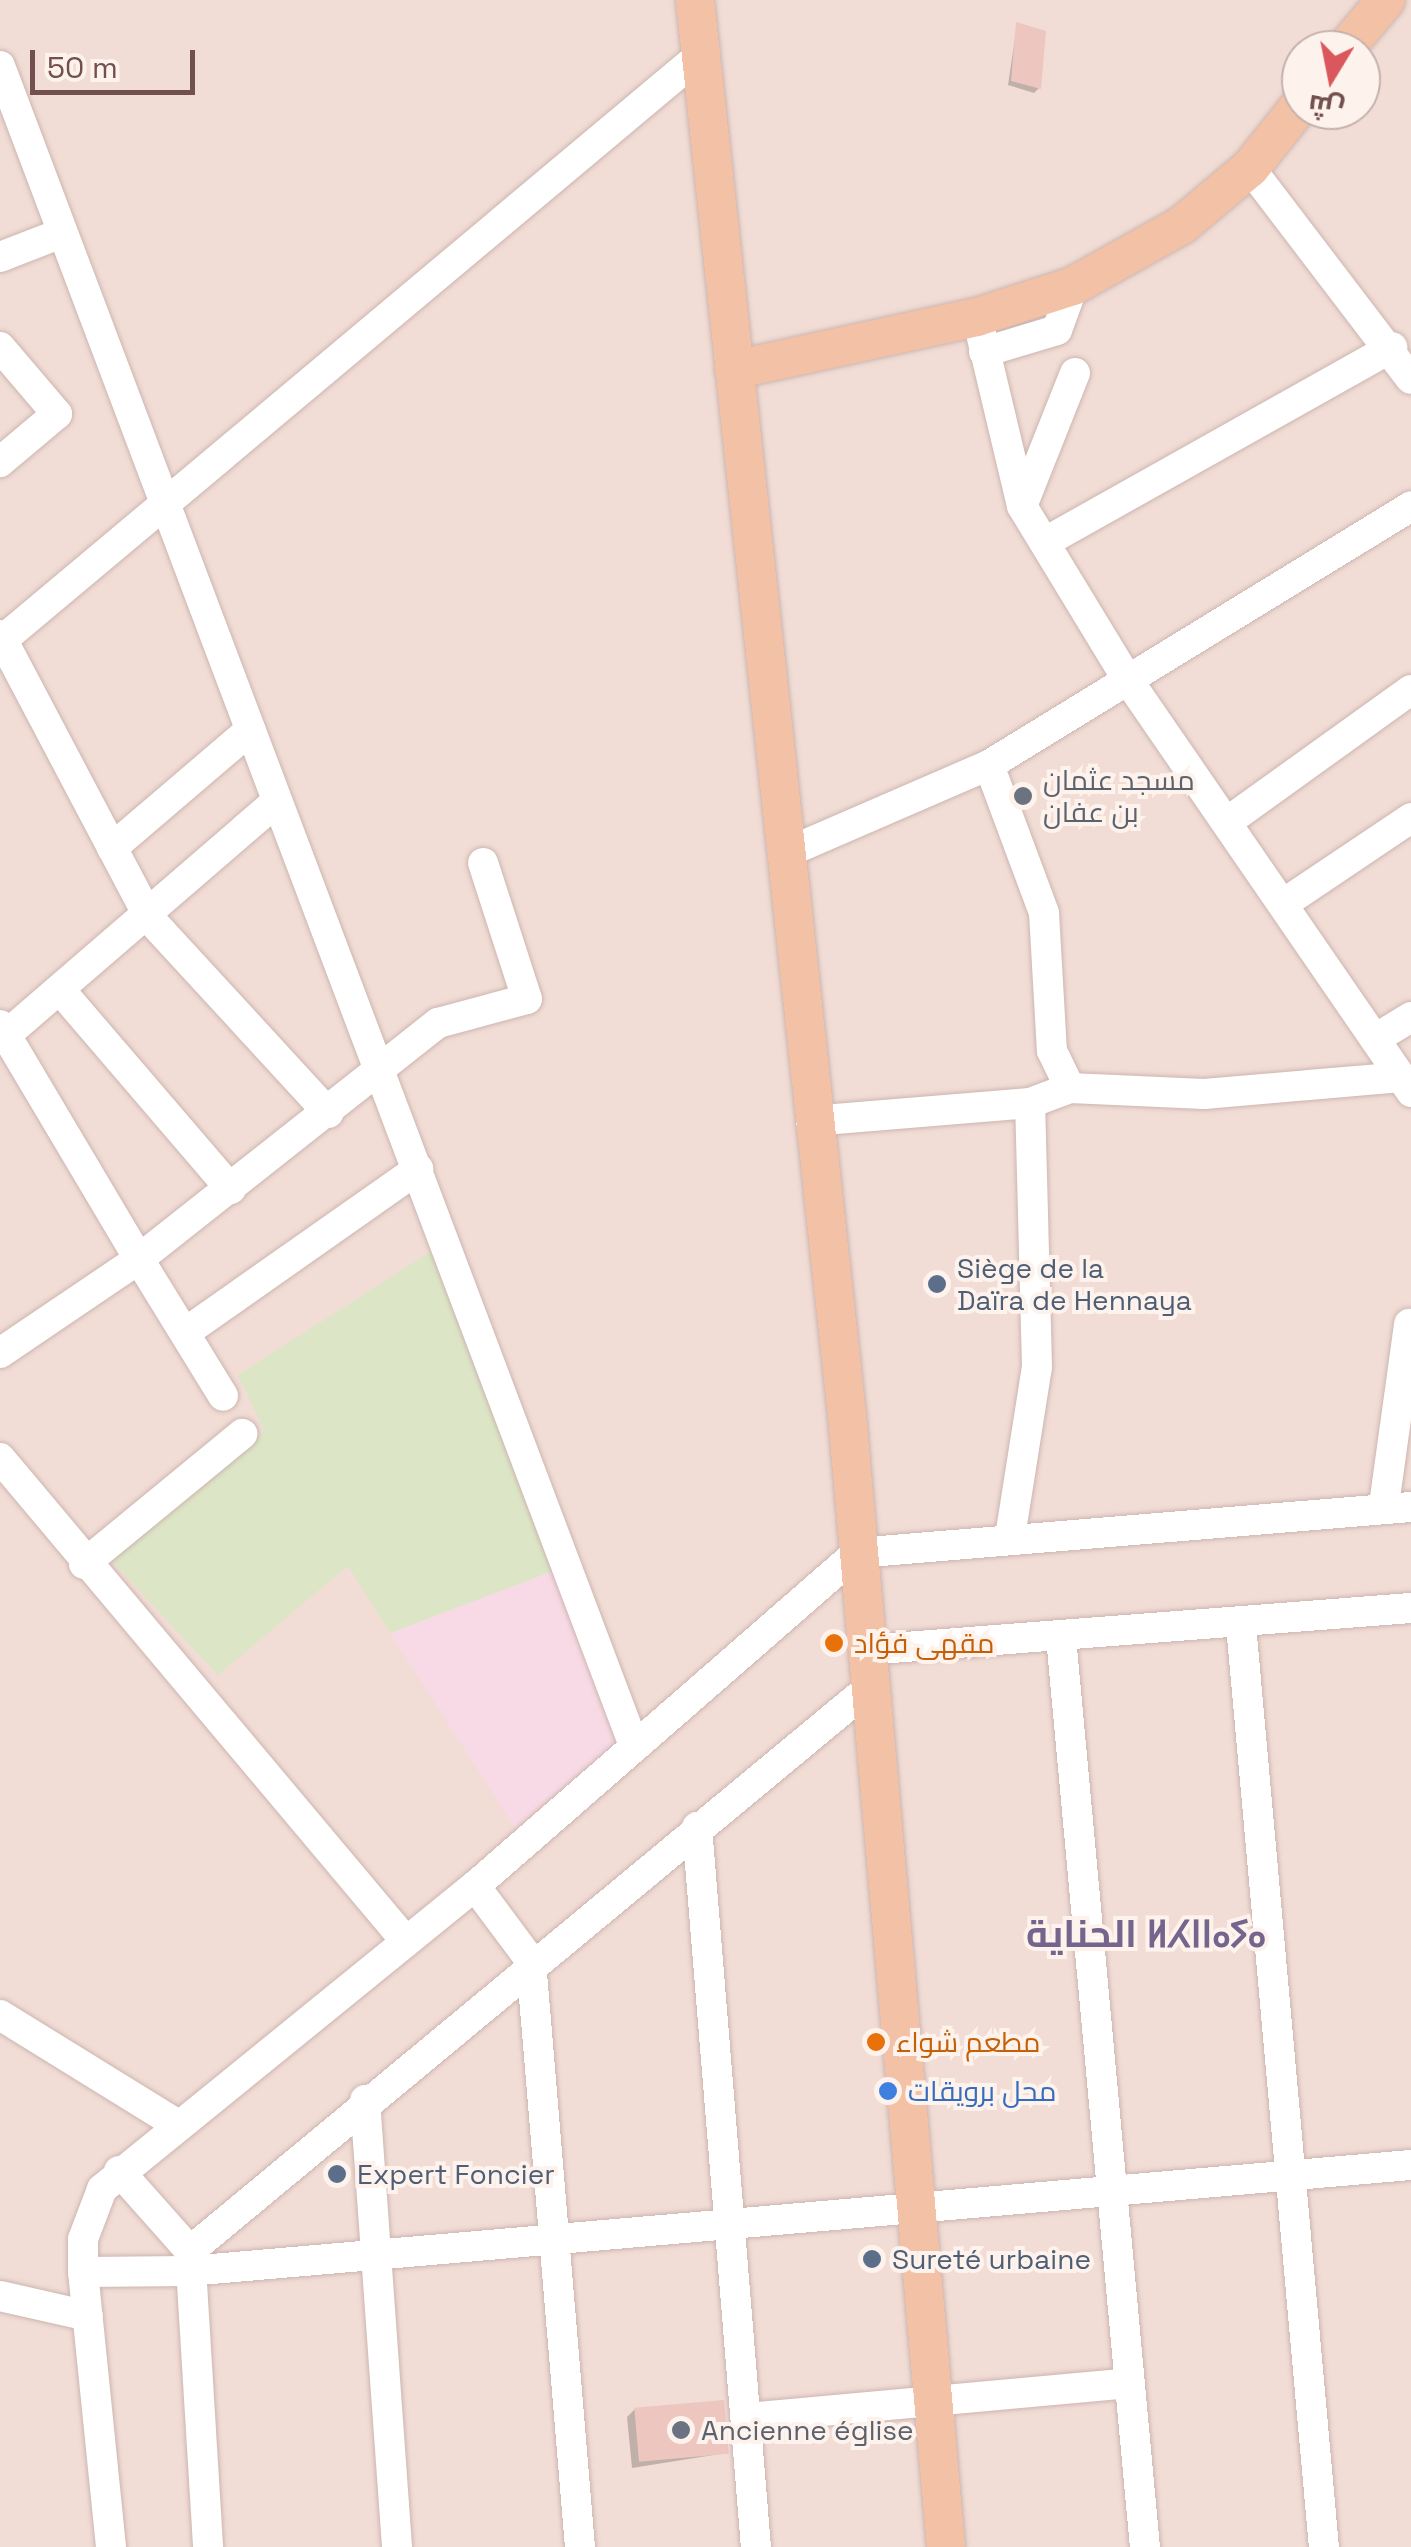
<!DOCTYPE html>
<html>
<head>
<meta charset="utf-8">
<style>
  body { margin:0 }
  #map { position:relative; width:1411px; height:2547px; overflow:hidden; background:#faede6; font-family:"Space Grotesk",Cairo,"Noto Sans Tifinagh",sans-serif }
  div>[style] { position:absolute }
  .residential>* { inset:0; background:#f1ddd5 }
  .medical>* { inset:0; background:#f7dae5 }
  .green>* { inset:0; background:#dce6c6 }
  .shadow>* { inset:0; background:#0003 }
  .building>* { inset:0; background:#edc6c0; transform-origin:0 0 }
  .roads { filter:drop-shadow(0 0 2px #cdb5b0) drop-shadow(0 0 2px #cdb5b0) }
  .minor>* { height:30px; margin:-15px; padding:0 15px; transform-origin:15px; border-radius:15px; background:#fff }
  .major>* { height:38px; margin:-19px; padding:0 19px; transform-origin:19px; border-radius:19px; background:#f3c1a5 }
  .dots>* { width:28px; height:28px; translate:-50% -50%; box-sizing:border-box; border:5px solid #fdf2ec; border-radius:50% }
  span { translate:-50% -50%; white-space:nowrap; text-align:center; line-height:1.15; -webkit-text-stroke:8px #fdf2ec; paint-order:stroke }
  .worship-label { font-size:28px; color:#5b616d }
  .left { translate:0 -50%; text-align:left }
  .service-label { font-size:28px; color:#4e5e75 }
  .food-label { font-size:28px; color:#c56008 }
  .shop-label { font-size:28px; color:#366cbe }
  .district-label { font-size:38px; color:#75658d; font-weight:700 }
  .north { position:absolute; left:1281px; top:30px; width:100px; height:100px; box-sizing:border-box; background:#fdf2ec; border:2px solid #c5b1ac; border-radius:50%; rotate:190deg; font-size:28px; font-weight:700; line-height:40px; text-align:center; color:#71504d }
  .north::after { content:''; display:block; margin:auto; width:35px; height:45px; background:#d9575d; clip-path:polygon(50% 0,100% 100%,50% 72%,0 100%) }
  .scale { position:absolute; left:30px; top:50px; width:165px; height:45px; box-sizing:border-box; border:5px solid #71504d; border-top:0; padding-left:12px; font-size:30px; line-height:35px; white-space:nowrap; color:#71504d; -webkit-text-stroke:8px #fdf2ec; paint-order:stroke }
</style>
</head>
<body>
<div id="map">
  <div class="residential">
    <div style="clip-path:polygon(evenodd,0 0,1411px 0,1411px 2547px,0 2547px,0 0,1301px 50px,1361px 50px,1361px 110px,1301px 110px,1301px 50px)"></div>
  </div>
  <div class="medical">
    <div style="clip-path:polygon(555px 1570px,620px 1740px,515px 1828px,390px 1633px)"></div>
  </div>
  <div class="green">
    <div style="clip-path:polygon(436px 1248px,555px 1570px,390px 1633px,348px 1566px,218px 1675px,108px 1557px,264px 1431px,238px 1375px)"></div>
  </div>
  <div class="shadow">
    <div style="clip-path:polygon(1017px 25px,1039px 88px,1034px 93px,1008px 85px)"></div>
    <div style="clip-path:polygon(635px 2409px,726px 2453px,632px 2468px,627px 2417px)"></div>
  </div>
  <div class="building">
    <div style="clip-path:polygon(1016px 22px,1046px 31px,1041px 89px,1011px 81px)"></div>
    <div style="left:724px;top:2400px;width:54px;height:90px;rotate:85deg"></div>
  </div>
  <div class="roads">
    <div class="minor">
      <div style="left:0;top:66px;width:1789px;rotate:69.32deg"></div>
      <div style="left:1250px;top:168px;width:265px;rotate:52.7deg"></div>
      <div style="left:0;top:257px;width:66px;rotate:-21.2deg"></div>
      <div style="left:977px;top:317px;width:194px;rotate:76.6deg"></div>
      <div style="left:0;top:347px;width:88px;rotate:49.6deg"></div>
      <div style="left:57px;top:414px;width:75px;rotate:139.9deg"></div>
      <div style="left:984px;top:352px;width:76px;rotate:-16.8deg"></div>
      <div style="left:1057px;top:330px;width:47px;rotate:-70deg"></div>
      <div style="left:1075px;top:373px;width:143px;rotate:111.7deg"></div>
      <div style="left:1022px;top:506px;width:204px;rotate:58.7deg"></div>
      <div style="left:1128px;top:680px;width:500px;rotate:55.5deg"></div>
      <div style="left:1047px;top:541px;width:396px;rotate:-29.3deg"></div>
      <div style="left:0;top:635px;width:320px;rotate:62.2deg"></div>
      <div style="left:149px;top:918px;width:265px;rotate:47.4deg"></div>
      <div style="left:0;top:642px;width:919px;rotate:-39.97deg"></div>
      <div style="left:989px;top:765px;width:158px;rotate:69.6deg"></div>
      <div style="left:1044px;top:913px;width:138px;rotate:86.7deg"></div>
      <div style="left:1052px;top:1051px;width:41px;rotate:64.1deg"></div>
      <div style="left:1227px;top:822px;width:226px;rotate:-35.7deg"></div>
      <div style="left:112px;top:848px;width:182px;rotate:-40.5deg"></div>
      <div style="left:788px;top:852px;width:219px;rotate:-23.4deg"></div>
      <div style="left:989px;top:765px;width:495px;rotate:-31.5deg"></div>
      <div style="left:1283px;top:904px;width:154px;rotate:-33.9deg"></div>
      <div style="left:61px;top:991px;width:261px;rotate:49.4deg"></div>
      <div style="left:0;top:1025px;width:272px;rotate:59.3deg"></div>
      <div style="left:6px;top:1035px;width:358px;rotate:-40.8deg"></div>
      <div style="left:1375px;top:1039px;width:42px;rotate:-31.4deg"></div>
      <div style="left:811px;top:1121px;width:220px;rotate:-4.7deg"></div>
      <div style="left:1030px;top:1103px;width:43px;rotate:-20.6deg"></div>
      <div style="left:1070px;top:1088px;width:134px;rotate:2.6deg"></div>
      <div style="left:1204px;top:1094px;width:198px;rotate:-4.9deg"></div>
      <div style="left:137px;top:1256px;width:164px;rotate:58.4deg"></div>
      <div style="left:186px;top:1332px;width:284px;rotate:-35.1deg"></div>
      <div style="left:0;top:1353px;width:168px;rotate:-34.1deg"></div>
      <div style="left:139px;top:1259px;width:381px;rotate:-38.3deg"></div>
      <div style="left:438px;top:1023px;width:92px;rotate:-15.1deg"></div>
      <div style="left:527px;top:999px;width:143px;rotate:-107.9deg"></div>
      <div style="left:0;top:1458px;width:628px;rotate:49.97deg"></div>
      <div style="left:1384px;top:1505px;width:183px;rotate:-82.1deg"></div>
      <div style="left:1010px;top:1537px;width:172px;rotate:-81deg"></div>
      <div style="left:1037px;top:1367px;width:264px;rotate:-91.5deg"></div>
      <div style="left:84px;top:1564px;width:205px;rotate:-39.4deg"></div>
      <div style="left:1241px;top:1625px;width:926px;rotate:84.86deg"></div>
      <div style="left:1061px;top:1637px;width:914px;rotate:84.73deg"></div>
      <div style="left:866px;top:1650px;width:547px;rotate:-4.41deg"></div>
      <div style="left:697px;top:1827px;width:722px;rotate:85.32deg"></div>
      <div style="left:475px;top:1886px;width:94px;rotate:53.3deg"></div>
      <div style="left:531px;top:1961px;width:588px;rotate:85.22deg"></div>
      <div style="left:0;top:2015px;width:206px;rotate:31.7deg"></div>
      <div style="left:365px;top:2100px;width:448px;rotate:85.9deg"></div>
      <div style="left:119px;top:2171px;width:107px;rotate:48.4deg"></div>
      <div style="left:190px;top:2251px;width:297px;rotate:86.5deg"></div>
      <div style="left:190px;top:2251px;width:882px;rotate:-39.66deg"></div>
      <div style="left:83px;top:2272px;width:106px;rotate:-0.5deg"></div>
      <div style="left:189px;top:2271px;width:1227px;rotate:-4.96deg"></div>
      <div style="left:0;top:2296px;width:90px;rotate:12.8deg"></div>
      <div style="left:746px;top:2418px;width:384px;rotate:-5.2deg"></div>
      <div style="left:111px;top:2547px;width:276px;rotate:-95.8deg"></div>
      <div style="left:83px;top:2272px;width:33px;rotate:-90deg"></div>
      <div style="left:83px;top:2239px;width:53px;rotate:-69.2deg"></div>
      <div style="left:102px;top:2189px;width:481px;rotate:-39.1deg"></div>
      <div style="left:475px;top:1886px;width:507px;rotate:-41.08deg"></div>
      <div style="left:857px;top:1553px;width:556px;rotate:-4.75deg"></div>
    </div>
    <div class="major">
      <div style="left:695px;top:0;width:1423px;rotate:83.87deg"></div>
      <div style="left:847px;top:1415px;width:1136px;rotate:85deg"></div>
      <div style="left:1344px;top:50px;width:65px;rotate:-50deg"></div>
      <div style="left:734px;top:370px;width:249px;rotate:-12.3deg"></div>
      <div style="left:977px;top:317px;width:101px;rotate:-17.9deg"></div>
      <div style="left:1073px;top:286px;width:125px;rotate:-29.2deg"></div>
      <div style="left:1182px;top:225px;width:89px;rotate:-40deg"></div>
      <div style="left:1250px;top:168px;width:82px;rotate:-51.4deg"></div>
    </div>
  </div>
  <div class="dots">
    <div style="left:1023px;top:796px;background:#6b7280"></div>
    <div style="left:937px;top:1284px;background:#5c6f8a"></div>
    <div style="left:834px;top:1643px;background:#e8710a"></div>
    <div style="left:876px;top:2042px;background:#e8710a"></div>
    <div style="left:888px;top:2091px;background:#3f7fe0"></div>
    <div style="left:337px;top:2174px;background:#5c6f8a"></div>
    <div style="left:872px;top:2259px;background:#5c6f8a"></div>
    <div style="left:681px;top:2430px;background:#6b7280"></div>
  </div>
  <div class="worship-label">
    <span class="left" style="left:1043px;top:796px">مسجد عثمان<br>بن عفان</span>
    <span class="left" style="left:701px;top:2430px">Ancienne église</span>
  </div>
  <div class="service-label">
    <span class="left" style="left:957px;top:1284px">Siège de la<br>Daïra de Hennaya</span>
    <span class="left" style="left:357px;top:2174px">Expert Foncier</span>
    <span class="left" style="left:892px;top:2259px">Sureté urbaine</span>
  </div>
  <div class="food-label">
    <span class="left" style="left:854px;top:1643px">مقهى فؤاد</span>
    <span class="left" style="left:896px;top:2042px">مطعم شواء</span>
  </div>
  <div class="shop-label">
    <span class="left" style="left:908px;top:2091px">محل برويقات</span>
  </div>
  <div class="district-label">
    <span style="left:1146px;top:1935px">الحناية ⵍⵃⵏⵏⴰⵢⴰ</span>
  </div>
  <div class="north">ش</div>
  <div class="scale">50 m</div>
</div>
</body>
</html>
